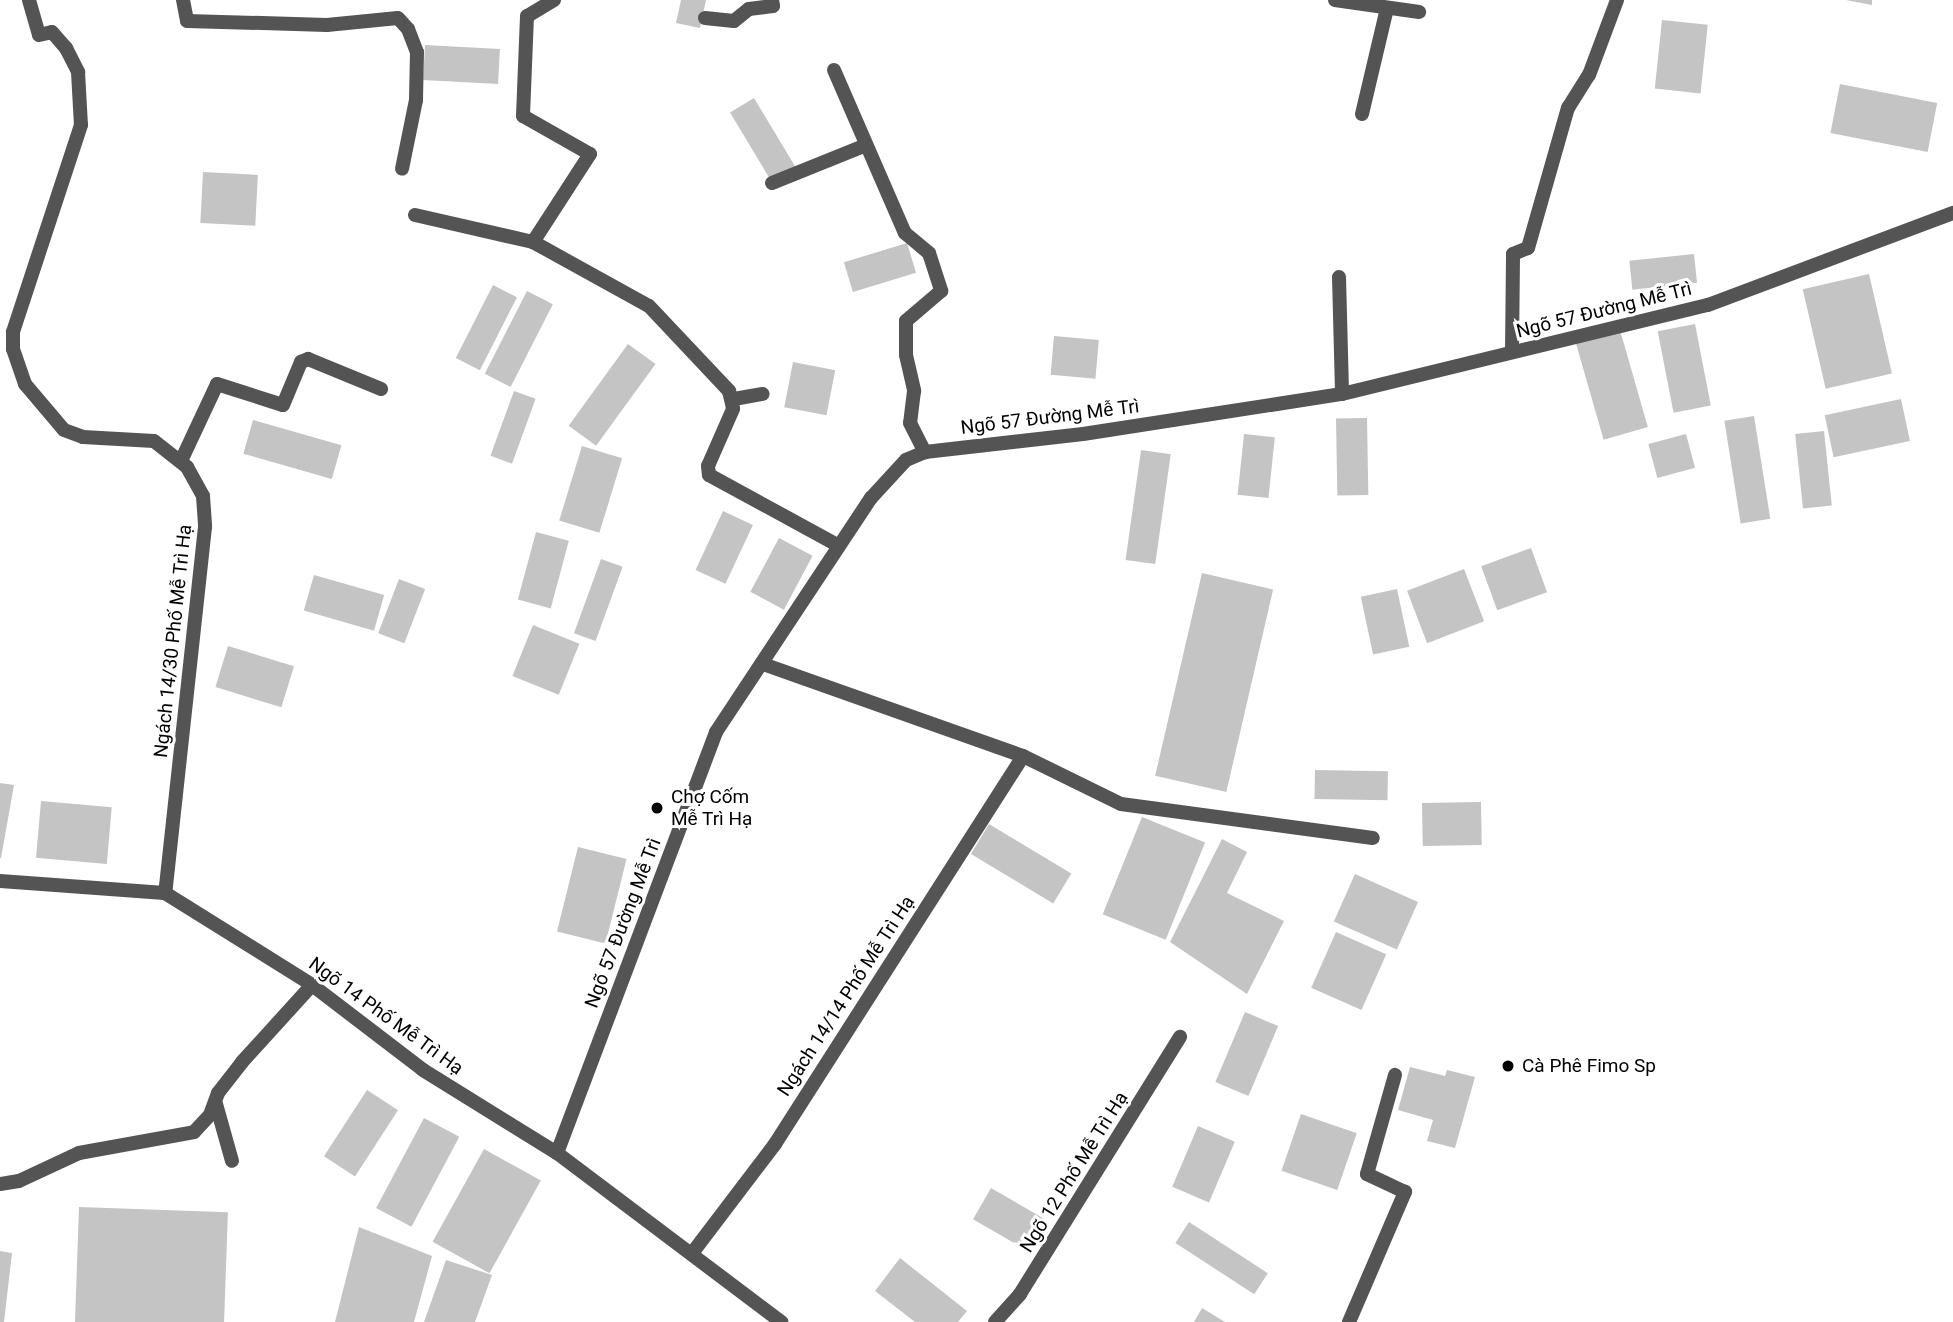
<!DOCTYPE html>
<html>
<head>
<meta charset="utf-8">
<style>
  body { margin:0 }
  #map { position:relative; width:1953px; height:1322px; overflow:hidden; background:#fff; font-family:Roboto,sans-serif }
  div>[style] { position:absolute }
  .building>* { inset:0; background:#c4c4c4; transform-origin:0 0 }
  .lane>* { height:14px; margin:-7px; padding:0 7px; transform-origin:7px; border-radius:7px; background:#545454 }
  .dots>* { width:19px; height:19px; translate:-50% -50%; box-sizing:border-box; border:4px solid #fff; border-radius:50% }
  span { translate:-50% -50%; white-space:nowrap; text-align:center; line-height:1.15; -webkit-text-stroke:6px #fff; paint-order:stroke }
  .street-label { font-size:19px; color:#000 }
  .poi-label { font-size:19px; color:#000 }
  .left { translate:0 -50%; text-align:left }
</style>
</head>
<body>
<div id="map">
  <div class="building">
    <div style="clip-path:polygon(681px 0,706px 0,700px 28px,676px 23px)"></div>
    <div style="clip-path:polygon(1846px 0,1872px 0,1872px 5px)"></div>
    <div style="left:1662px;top:20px;width:46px;height:69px;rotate:6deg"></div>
    <div style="left:425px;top:45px;width:75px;height:35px;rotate:3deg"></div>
    <div style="left:1840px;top:84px;width:99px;height:50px;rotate:11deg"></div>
    <div style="left:754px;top:98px;width:82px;height:28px;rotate:59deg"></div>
    <div style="left:203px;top:172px;width:55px;height:51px;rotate:3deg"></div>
    <div style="left:907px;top:243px;width:31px;height:66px;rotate:73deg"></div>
    <div style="left:1694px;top:254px;width:29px;height:65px;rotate:84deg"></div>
    <div style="left:1869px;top:274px;width:102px;height:68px;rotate:77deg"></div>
    <div style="left:493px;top:285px;width:27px;height:82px;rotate:27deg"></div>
    <div style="left:527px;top:291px;width:29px;height:93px;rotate:27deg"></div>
    <div style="left:1695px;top:324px;width:83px;height:38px;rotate:79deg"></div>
    <div style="left:1620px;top:330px;width:101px;height:46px;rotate:74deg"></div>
    <div style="left:1054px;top:336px;width:45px;height:39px;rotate:5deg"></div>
    <div style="left:628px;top:344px;width:34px;height:101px;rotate:36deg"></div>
    <div style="left:793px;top:362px;width:43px;height:46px;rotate:11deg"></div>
    <div style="left:514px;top:391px;width:23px;height:69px;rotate:20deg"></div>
    <div style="left:1901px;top:399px;width:43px;height:78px;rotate:78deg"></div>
    <div style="left:1754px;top:416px;width:104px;height:30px;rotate:81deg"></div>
    <div style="left:1367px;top:418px;width:77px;height:31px;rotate:89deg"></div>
    <div style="left:253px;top:420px;width:92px;height:35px;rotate:16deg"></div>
    <div style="left:1824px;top:431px;width:75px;height:29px;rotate:84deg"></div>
    <div style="left:1244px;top:434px;width:31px;height:61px;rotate:6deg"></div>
    <div style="left:1686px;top:434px;width:35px;height:39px;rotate:75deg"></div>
    <div style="left:582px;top:446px;width:42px;height:78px;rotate:17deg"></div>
    <div style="left:1141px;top:450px;width:30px;height:111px;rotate:8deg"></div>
    <div style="left:723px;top:511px;width:33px;height:65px;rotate:25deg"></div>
    <div style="left:536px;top:532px;width:34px;height:70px;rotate:15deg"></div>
    <div style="left:779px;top:538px;width:38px;height:61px;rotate:28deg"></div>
    <div style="left:1531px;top:548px;width:47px;height:53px;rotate:70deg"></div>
    <div style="left:601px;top:559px;width:23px;height:79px;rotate:20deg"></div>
    <div style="left:1464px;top:569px;width:56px;height:61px;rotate:69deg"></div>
    <div style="left:1202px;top:573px;width:73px;height:208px;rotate:13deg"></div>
    <div style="left:314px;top:575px;width:73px;height:37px;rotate:16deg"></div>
    <div style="left:399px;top:579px;width:28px;height:58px;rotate:21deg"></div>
    <div style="left:1397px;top:589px;width:59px;height:37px;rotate:78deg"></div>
    <div style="left:533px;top:625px;width:50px;height:55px;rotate:22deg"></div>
    <div style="left:228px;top:646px;width:69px;height:43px;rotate:17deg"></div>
    <div style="left:1315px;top:770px;width:73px;height:29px;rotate:1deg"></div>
    <div style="clip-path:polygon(0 783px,14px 785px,1px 858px,0 858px)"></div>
    <div style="left:41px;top:801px;width:71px;height:57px;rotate:5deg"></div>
    <div style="left:1481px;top:802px;width:43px;height:59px;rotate:89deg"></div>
    <div style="left:1142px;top:817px;width:68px;height:105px;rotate:22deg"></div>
    <div style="left:989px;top:824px;width:96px;height:35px;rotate:31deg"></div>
    <div style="clip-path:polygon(1222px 839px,1247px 852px,1227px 893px,1284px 921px,1247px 994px,1170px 942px)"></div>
    <div style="left:578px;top:847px;width:50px;height:87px;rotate:14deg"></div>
    <div style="left:1355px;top:874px;width:69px;height:52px;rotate:24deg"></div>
    <div style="left:1336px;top:932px;width:55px;height:61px;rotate:24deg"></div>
    <div style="left:1245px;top:1012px;width:36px;height:76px;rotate:23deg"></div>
    <div style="clip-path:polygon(1410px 1067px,1445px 1076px,1447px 1070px,1475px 1077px,1455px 1148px,1427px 1141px,1433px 1120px,1398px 1110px)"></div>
    <div style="left:367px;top:1090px;width:37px;height:79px;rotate:33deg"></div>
    <div style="left:1301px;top:1114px;width:59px;height:60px;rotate:19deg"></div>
    <div style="left:424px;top:1118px;width:40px;height:102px;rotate:28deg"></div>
    <div style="left:1198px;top:1126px;width:40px;height:66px;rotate:23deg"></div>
    <div style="left:484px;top:1149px;width:65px;height:106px;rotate:29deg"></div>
    <div style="left:991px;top:1188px;width:61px;height:36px;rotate:30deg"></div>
    <div style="left:79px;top:1207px;width:149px;height:115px;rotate:2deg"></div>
    <div style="left:1189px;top:1222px;width:94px;height:25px;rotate:33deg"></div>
    <div style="clip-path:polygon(359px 1227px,432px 1256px,414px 1322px,335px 1322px)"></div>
    <div style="clip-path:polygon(0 1251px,12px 1253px,4px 1322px,0 1322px)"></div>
    <div style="clip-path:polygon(900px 1258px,967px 1311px,958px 1322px,915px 1322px,875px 1291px)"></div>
    <div style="clip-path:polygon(446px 1260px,492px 1275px,475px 1322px,424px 1322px)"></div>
    <div style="clip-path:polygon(1202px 1308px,1225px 1322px,1194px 1322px)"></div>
  </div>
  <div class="lane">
    <div style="left:29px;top:0;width:36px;rotate:74deg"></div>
    <div style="left:39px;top:35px;width:13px;rotate:-13deg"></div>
    <div style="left:52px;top:32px;width:21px;rotate:49deg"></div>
    <div style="left:66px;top:48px;width:27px;rotate:63deg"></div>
    <div style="left:78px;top:72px;width:53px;rotate:86.8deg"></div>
    <div style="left:81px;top:125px;width:218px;rotate:108.2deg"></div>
    <div style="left:13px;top:332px;width:17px;rotate:90deg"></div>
    <div style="left:13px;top:349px;width:37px;rotate:71deg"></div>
    <div style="left:25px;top:384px;width:60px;rotate:49.7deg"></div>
    <div style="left:64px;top:430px;width:20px;rotate:20deg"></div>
    <div style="left:83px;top:437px;width:71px;rotate:3.2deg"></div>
    <div style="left:154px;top:441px;width:42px;rotate:38.2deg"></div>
    <div style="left:187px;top:467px;width:33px;rotate:61deg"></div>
    <div style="left:203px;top:496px;width:31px;rotate:86deg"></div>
    <div style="left:205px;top:527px;width:368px;rotate:96.2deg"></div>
    <div style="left:183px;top:0;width:21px;rotate:79deg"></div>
    <div style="left:187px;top:21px;width:140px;rotate:1.6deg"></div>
    <div style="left:327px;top:25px;width:71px;rotate:-5.6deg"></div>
    <div style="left:398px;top:18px;width:15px;rotate:48deg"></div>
    <div style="left:408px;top:29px;width:25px;rotate:69deg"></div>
    <div style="left:417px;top:52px;width:48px;rotate:91.2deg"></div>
    <div style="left:416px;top:100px;width:70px;rotate:101.5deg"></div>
    <div style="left:554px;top:0;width:31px;rotate:149deg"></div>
    <div style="left:527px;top:16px;width:100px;rotate:92.3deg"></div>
    <div style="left:523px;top:116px;width:77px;rotate:29.6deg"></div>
    <div style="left:590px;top:154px;width:105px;rotate:122.9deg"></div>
    <div style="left:533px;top:242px;width:132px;rotate:28.9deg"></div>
    <div style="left:649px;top:306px;width:117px;rotate:46.7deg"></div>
    <div style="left:729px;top:391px;width:18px;rotate:77deg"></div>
    <div style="left:733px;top:409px;width:62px;rotate:113.7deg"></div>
    <div style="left:708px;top:466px;width:9px;rotate:84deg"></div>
    <div style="left:709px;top:475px;width:148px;rotate:28.6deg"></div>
    <div style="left:1335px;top:0;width:85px;rotate:8.1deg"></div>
    <div style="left:705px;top:18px;width:29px;rotate:6deg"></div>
    <div style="left:734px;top:21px;width:19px;rotate:-39deg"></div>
    <div style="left:749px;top:9px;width:24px;rotate:-7deg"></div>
    <div style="left:773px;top:6px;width:6px;rotate:-99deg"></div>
    <div style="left:834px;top:70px;width:178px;rotate:66.5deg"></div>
    <div style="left:905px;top:233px;width:31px;rotate:40deg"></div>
    <div style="left:929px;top:253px;width:40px;rotate:72deg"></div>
    <div style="left:941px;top:291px;width:46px;rotate:139.4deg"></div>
    <div style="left:906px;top:321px;width:34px;rotate:90deg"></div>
    <div style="left:906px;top:355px;width:37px;rotate:77deg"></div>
    <div style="left:914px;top:391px;width:32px;rotate:97deg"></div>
    <div style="left:910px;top:423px;width:33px;rotate:63deg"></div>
    <div style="left:1362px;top:114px;width:109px;rotate:-76.7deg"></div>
    <div style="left:772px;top:183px;width:101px;rotate:-22deg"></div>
    <div style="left:415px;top:215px;width:121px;rotate:12.9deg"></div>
    <div style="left:1339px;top:277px;width:117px;rotate:88.5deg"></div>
    <div style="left:1512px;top:352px;width:98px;rotate:-89.4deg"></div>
    <div style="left:1513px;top:254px;width:16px;rotate:-22deg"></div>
    <div style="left:1528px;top:248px;width:146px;rotate:-74.1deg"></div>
    <div style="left:1568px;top:108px;width:39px;rotate:-58deg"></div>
    <div style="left:1589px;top:75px;width:80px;rotate:-69.5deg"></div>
    <div style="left:734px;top:399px;width:29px;rotate:-10deg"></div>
    <div style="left:181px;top:461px;width:85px;rotate:-64.9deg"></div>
    <div style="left:217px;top:384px;width:69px;rotate:17.7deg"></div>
    <div style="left:283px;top:405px;width:47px;rotate:-67.3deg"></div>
    <div style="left:301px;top:362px;width:8px;rotate:-23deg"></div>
    <div style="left:308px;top:359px;width:79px;rotate:22.3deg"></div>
    <div style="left:763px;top:664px;width:276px;rotate:19.5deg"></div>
    <div style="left:1023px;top:756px;width:109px;rotate:26.1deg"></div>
    <div style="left:1121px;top:804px;width:254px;rotate:7.7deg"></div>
    <div style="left:0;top:881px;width:165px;rotate:4.2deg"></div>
    <div style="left:165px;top:893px;width:173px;rotate:32deg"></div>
    <div style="left:312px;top:985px;width:140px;rotate:37.4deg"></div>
    <div style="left:423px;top:1070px;width:158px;rotate:31.8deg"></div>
    <div style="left:557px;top:1153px;width:281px;rotate:37deg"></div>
    <div style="left:216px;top:1104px;width:59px;rotate:74.3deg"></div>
    <div style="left:557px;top:1153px;width:450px;rotate:-69.3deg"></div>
    <div style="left:716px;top:732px;width:281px;rotate:-56.5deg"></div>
    <div style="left:871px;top:498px;width:52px;rotate:-47.4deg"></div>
    <div style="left:906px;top:460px;width:21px;rotate:-23deg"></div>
    <div style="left:925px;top:452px;width:159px;rotate:-6.5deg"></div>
    <div style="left:1083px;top:434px;width:262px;rotate:-8.8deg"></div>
    <div style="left:1342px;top:394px;width:377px;rotate:-13.7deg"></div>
    <div style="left:1708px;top:305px;width:262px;rotate:-20.6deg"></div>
    <div style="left:0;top:1184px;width:19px;rotate:-9deg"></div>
    <div style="left:19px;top:1181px;width:66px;rotate:-25deg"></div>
    <div style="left:79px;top:1153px;width:117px;rotate:-10.3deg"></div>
    <div style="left:194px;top:1132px;width:23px;rotate:-47deg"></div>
    <div style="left:210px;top:1115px;width:23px;rotate:-70deg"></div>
    <div style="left:218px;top:1093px;width:39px;rotate:-52deg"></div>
    <div style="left:242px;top:1062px;width:104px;rotate:-47.7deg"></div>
    <div style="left:693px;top:1252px;width:136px;rotate:-52.8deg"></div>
    <div style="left:775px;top:1144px;width:460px;rotate:-57.4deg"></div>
    <div style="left:995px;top:1322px;width:38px;rotate:-48deg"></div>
    <div style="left:1020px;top:1294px;width:303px;rotate:-58.1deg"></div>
    <div style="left:1349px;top:1322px;width:142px;rotate:-66.7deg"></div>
    <div style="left:1405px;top:1192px;width:42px;rotate:-154.7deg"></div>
    <div style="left:1367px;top:1174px;width:103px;rotate:-74.2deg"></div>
  </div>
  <div class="dots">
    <div style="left:657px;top:808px;background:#000"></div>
    <div style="left:1508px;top:1066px;background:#000"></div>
  </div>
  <div class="street-label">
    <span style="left:1604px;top:310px;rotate:-14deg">Ngõ 57 Đường Mễ Trì</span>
    <span style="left:1050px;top:417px;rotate:-7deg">Ngõ 57 Đường Mễ Trì</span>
    <span style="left:173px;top:641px;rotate:-84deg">Ngách 14/30 Phố Mễ Trì Hạ</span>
    <span style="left:623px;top:923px;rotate:-69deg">Ngõ 57 Đường Mễ Trì</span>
    <span style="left:846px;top:996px;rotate:-57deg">Ngách 14/14 Phố Mễ Trì Hạ</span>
    <span style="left:386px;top:1016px;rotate:36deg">Ngõ 14 Phố Mễ Trì Hạ</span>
    <span style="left:1074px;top:1172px;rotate:-58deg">Ngõ 12 Phố Mễ Trì Hạ</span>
  </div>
  <div class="poi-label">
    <span class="left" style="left:671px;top:808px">Chợ Cốm<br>Mễ Trì Hạ</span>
    <span class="left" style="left:1522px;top:1066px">Cà Phê Fimo Sp</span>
  </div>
</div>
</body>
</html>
